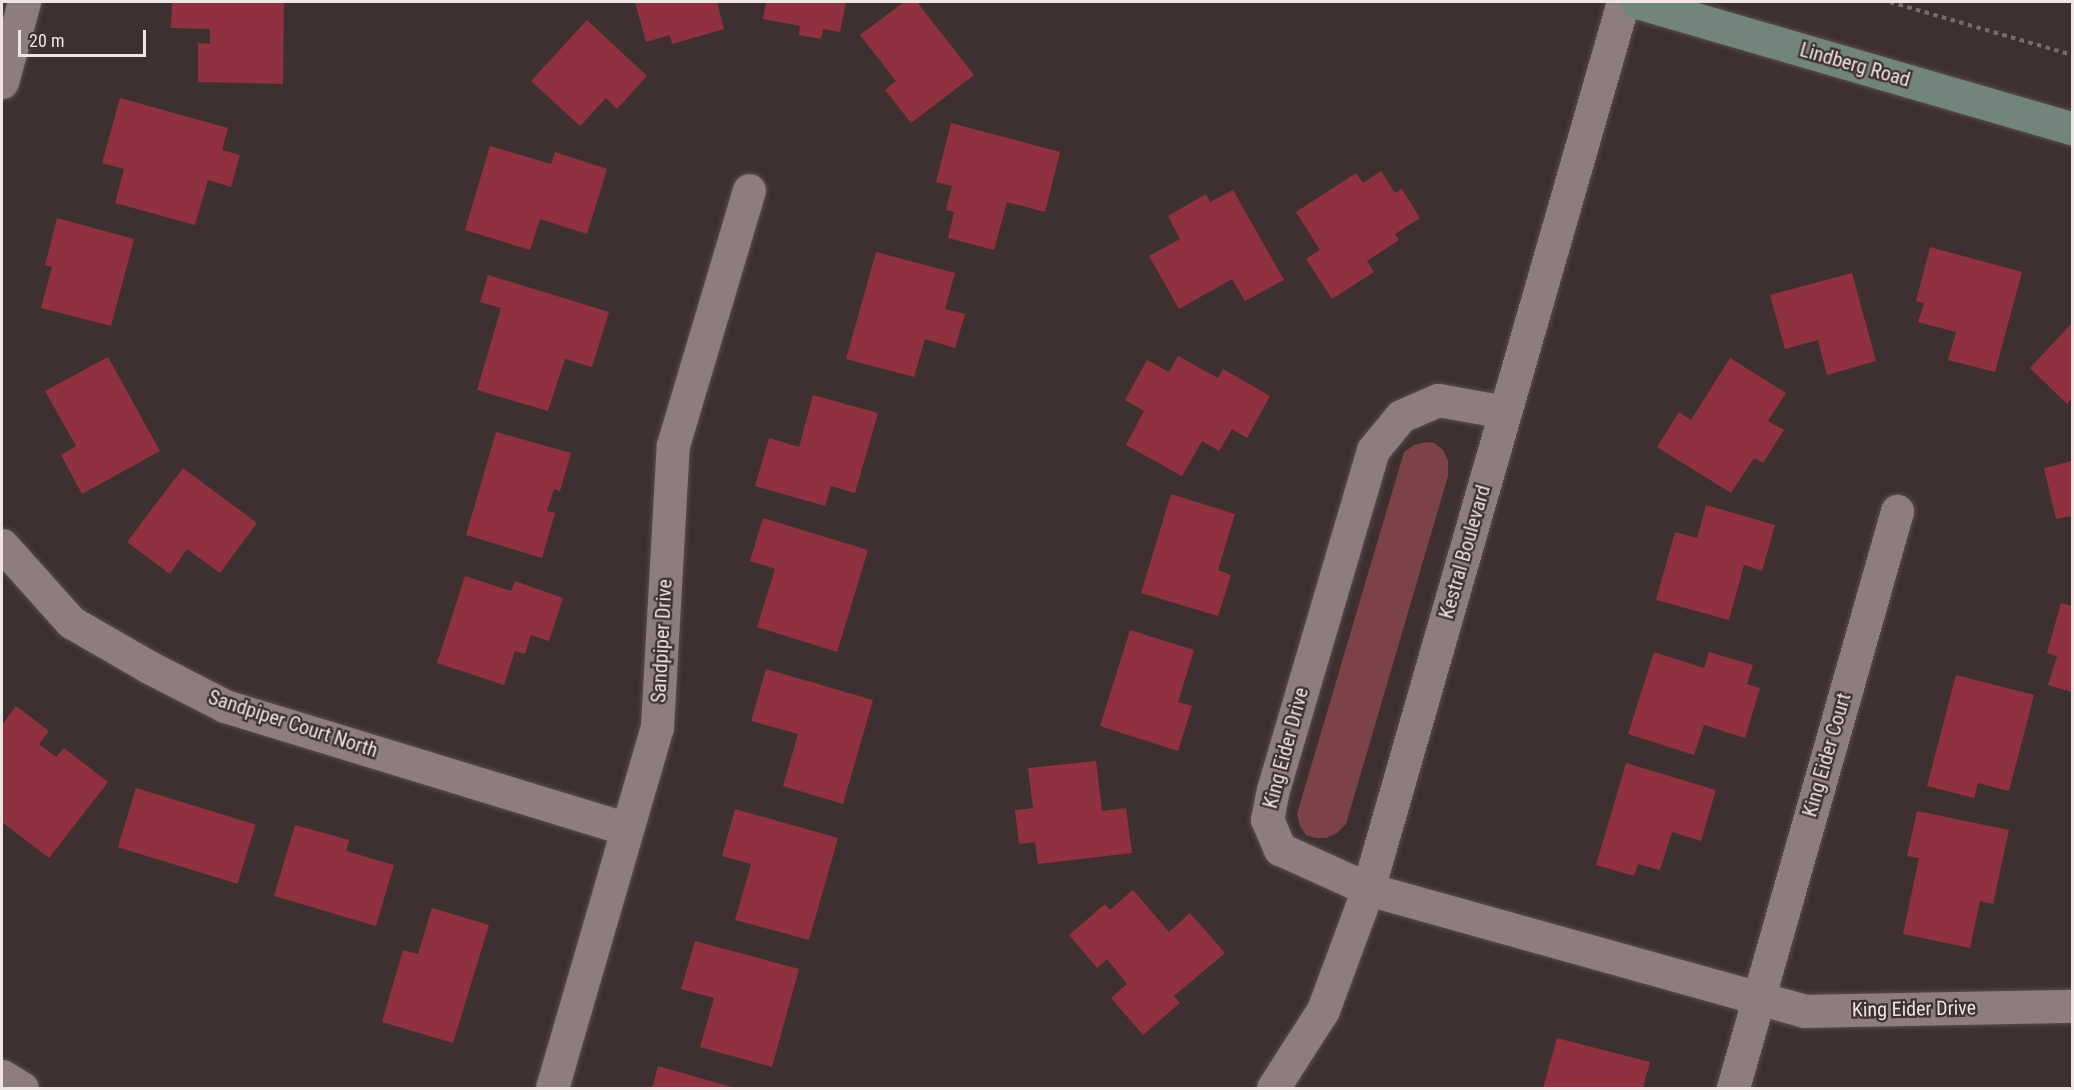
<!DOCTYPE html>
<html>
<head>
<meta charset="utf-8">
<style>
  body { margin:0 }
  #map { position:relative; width:2074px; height:1090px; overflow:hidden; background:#3e3031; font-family:"Roboto Condensed",sans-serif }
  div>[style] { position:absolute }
  .green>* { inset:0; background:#7c4247 }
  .building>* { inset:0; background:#90313f; transform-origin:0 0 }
  .path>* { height:4px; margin-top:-2px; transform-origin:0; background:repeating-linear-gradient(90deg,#776a6a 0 4.5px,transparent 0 9px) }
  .roads { filter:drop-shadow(0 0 2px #5a4d4e) drop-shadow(0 0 2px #5a4d4e) }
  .street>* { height:33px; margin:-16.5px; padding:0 16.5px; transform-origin:16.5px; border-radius:16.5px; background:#8e7d7e }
  .secondary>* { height:33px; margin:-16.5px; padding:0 16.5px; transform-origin:16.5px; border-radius:16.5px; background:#72857c }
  span { translate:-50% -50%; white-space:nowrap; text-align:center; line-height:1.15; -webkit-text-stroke:4.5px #3e3031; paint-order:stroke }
  .street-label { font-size:20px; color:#efe5e5 }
  .frame { position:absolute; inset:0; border:3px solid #efe5e5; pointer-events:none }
  .scale { position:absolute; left:18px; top:30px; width:128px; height:27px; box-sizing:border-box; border:3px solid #efe5e5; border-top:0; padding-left:8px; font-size:18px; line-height:21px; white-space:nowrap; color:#efe5e5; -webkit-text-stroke:4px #3e3031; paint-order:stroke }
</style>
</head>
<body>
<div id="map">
  <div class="green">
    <div style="clip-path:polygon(1426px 442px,1434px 443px,1443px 450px,1448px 461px,1448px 476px,1346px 824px,1337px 833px,1326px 838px,1315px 838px,1306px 835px,1300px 826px,1297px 814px,1401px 462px,1404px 452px,1414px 445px)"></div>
  </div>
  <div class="building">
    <div style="clip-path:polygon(172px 2px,284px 2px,283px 84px,198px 82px,198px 43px,210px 44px,210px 29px,171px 28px)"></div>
    <div style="clip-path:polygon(635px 2px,717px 2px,724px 29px,672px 44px,670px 35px,646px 42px)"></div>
    <div style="clip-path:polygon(766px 2px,846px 2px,840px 32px,823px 29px,821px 39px,799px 35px,800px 26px,763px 19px)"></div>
    <div style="clip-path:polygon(904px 2px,917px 2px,974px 75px,911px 123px,885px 90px,896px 81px,860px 35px)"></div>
    <div style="clip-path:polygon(587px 20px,647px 76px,617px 109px,606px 98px,580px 126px,531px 81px)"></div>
    <div style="clip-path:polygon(120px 98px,228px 128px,222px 150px,240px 155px,231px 187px,208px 180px,195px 225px,115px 203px,124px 169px,102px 163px)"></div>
    <div style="clip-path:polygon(951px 123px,1060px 152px,1045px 212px,1007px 202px,994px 250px,948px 238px,954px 212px,946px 210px,952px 186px,936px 182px)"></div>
    <div style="clip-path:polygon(490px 146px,551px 164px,555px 152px,607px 169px,587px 234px,540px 219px,530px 250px,465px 230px)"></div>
    <div style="clip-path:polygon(1381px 171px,1395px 193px,1402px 189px,1420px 218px,1395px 234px,1399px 240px,1367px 261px,1374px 272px,1332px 299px,1306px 259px,1320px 250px,1296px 212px,1356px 173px,1363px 183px)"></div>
    <div style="clip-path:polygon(1233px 190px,1284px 280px,1245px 301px,1232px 279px,1179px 309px,1149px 256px,1180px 239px,1168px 216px,1206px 194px,1210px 202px)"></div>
    <div style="clip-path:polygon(57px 218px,134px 239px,111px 326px,41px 308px,52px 267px,45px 265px)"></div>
    <div style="clip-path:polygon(1930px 247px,2022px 272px,1995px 372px,1948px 360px,1956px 332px,1918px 322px,1924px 303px,1916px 301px)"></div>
    <div style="clip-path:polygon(876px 252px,955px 273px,945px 309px,965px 314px,955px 348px,925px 339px,914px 377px,846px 359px)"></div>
    <div style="clip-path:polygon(1852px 273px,1876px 361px,1827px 375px,1818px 340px,1785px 349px,1770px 295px)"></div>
    <div style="clip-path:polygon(488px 275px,609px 312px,592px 367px,565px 359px,548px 411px,477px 390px,501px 308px,480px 302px)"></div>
    <div style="clip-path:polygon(2072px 323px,2072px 398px,2067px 404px,2030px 368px)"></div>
    <div style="clip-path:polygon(1178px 356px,1218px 378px,1223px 369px,1270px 396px,1247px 438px,1232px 429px,1219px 451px,1202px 441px,1182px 476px,1126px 445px,1144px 411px,1125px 400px,1147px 360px,1169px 372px)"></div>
    <div style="clip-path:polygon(108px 357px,160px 451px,82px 494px,61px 455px,76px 446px,45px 391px)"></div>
    <div style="clip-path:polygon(1730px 358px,1786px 393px,1768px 421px,1784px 430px,1763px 463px,1754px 458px,1731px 493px,1657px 447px,1679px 412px,1691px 420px)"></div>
    <div style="clip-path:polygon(813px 395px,878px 413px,855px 493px,831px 486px,825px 506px,755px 486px,769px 438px,799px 447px)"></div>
    <div style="clip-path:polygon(496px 432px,571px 453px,560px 491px,554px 489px,547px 511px,555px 513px,542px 558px,466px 535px)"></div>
    <div style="clip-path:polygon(2072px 461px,2072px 516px,2056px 519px,2044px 468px)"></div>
    <div style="clip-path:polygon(183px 468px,257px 523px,220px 573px,187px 549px,170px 574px,127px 542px)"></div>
    <div style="clip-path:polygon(1171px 494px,1235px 514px,1218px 570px,1231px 575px,1218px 616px,1141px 593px)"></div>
    <div style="clip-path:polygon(1706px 505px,1775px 525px,1762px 571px,1744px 565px,1729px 620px,1656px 600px,1675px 532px,1697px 538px)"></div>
    <div style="clip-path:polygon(763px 518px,868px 550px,837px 652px,757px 627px,775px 569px,750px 561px)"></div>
    <div style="clip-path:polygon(465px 576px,511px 591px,515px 581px,563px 598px,549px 641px,531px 635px,525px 654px,515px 651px,504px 685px,437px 663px)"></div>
    <div style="clip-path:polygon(2061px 603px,2072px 606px,2072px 692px,2048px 685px,2057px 656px,2047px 653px)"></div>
    <div style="clip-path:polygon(1130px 630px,1194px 650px,1178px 702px,1192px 706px,1178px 751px,1100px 726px)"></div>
    <div style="clip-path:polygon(1654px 652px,1704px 668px,1709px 652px,1753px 665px,1747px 684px,1760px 688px,1745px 738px,1704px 725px,1694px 755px,1628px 734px)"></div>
    <div style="clip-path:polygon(766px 669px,873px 700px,843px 804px,783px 786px,798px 734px,751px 721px)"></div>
    <div style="clip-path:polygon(1956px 675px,2034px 695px,2009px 791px,1978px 783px,1974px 798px,1927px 786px)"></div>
    <div style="clip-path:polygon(16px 706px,49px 731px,39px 744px,56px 757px,64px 748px,108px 782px,49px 858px,2px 822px,2px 725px)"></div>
    <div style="clip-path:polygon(1096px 761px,1102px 811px,1126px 808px,1132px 853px,1038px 864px,1035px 842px,1019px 844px,1015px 810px,1033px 808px,1028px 768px)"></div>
    <div style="clip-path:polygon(1626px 763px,1716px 790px,1701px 841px,1672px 832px,1660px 870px,1638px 864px,1634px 876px,1596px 865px)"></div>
    <div style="left:136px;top:788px;width:125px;height:62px;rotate:17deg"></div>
    <div style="clip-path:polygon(735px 809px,838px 838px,809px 940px,735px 920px,751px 864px,722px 856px)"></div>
    <div style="clip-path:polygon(1917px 811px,2009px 830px,1993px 904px,1980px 901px,1970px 948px,1903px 934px,1919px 858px,1907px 856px)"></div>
    <div style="clip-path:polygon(295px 825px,349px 840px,346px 851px,394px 865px,376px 926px,274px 896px)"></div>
    <div style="clip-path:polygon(1133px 890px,1169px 932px,1190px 913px,1225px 953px,1174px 996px,1180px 1003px,1143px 1035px,1111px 998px,1127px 984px,1107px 959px,1097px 968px,1069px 935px,1105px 904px,1110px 910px)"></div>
    <div style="clip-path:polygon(432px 908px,489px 925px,453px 1043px,382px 1022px,403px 950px,418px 954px)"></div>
    <div style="clip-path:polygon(695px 941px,799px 969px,772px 1067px,700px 1047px,714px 998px,681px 989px)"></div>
    <div style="clip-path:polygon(1557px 1038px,1650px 1062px,1643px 1088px,1543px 1088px)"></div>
    <div style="clip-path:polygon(658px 1066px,735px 1088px,652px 1088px)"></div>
  </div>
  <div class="path">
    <div style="left:1890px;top:2px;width:190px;rotate:16.2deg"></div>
  </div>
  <div class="roads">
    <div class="street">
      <div style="left:2px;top:82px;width:83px;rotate:-74.6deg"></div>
      <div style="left:1505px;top:412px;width:68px;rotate:-169.8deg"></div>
      <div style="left:1438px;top:400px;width:40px;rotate:156.6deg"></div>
      <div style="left:1401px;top:416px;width:44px;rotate:129.5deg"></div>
      <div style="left:1373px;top:450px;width:353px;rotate:106.4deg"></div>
      <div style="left:1273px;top:789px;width:31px;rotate:101deg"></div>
      <div style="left:1267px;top:819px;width:33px;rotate:67deg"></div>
      <div style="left:1280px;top:849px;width:97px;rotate:24.4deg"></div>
      <div style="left:1368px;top:889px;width:453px;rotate:15.6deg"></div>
      <div style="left:1804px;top:1011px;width:268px;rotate:-1.1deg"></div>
      <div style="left:2px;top:545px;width:103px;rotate:48.1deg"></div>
      <div style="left:71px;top:622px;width:90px;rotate:30deg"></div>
      <div style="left:149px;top:667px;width:85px;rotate:27.2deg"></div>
      <div style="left:225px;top:706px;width:420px;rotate:17deg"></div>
      <div style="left:2px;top:1076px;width:23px;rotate:31deg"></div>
      <div style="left:552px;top:1088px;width:376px;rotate:-73.8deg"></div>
      <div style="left:657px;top:727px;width:282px;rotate:-86.8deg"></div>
      <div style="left:673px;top:445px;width:266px;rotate:-73.4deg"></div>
      <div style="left:1273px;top:1088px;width:93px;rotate:-57.3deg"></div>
      <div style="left:1323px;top:1010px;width:129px;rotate:-69.6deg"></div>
      <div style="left:1368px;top:889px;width:923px;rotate:-73.96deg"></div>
      <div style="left:1733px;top:1088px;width:600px;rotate:-74.13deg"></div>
    </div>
    <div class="secondary">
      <div style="left:1637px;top:2px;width:453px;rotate:16.2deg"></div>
    </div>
  </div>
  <div class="street-label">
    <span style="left:1855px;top:65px;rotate:16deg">Lindberg Road</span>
    <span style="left:1465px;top:552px;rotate:-74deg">Kestral Boulevard</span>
    <span style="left:662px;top:641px;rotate:-87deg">Sandpiper Drive</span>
    <span style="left:293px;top:724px;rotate:18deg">Sandpiper Court North</span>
    <span style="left:1286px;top:748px;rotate:-75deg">King Eider Drive</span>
    <span style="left:1827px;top:755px;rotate:-74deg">King Eider Court</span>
    <span style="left:1914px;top:1009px;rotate:-1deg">King Eider Drive</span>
  </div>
  <div class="frame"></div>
  <div class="scale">20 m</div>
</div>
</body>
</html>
